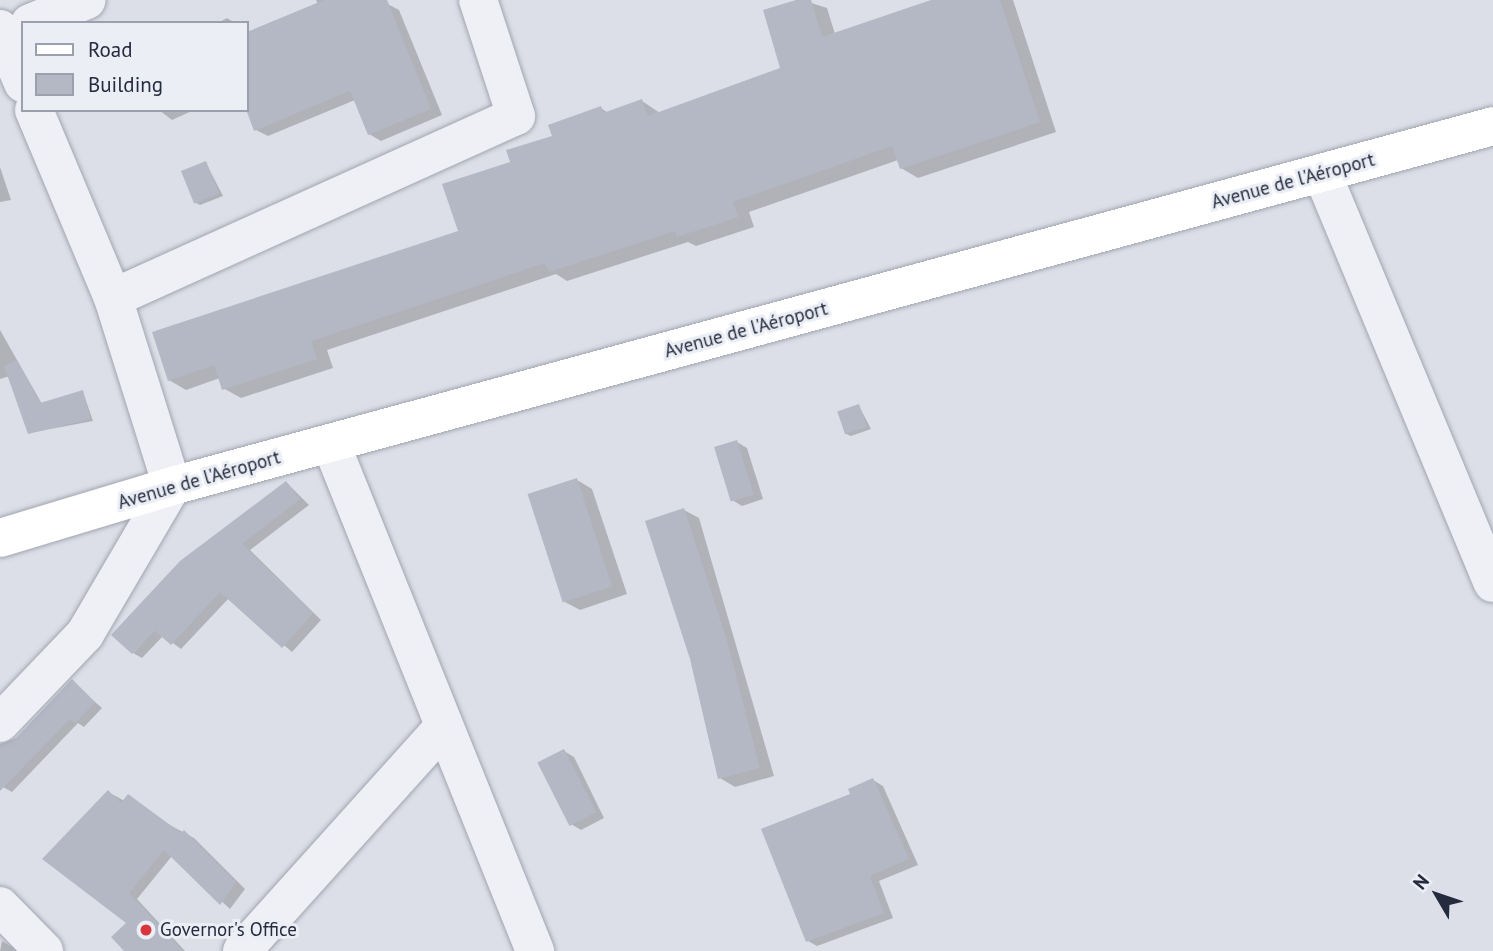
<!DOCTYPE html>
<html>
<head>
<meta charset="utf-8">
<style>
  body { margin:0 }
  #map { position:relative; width:1493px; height:951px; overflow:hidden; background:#dcdfe7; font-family:"PT Sans",sans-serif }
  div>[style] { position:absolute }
  .shadow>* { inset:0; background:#0003 }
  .building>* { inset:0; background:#b3b8c4; transform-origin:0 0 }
  .roads { filter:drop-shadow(0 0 2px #a1a5b1) drop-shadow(0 0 2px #a1a5b1) }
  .minor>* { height:38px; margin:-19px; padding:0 19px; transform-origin:19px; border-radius:19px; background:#eff0f5 }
  .major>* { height:38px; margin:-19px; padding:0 19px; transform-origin:19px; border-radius:19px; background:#fff }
  .dots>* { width:19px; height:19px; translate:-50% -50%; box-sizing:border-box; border:4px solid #ebeef5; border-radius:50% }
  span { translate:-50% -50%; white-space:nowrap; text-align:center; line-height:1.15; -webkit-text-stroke:6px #ebeef5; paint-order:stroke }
  .street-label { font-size:19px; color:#252b3e }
  .poi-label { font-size:19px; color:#252b3e }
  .left { translate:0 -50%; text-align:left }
  .legend { position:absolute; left:21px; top:21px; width:228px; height:91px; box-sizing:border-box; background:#ebeef5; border:2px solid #9ca0ac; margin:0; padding:9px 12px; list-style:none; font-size:21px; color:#252b3e }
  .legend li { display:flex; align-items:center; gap:14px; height:35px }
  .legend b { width:35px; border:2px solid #9ca0ac }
  .north { position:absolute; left:1402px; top:860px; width:70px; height:70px; -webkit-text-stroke:5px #ebeef5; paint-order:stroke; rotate:309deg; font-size:19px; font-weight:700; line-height:28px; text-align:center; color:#252b3e }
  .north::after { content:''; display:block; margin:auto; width:24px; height:32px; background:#252b3e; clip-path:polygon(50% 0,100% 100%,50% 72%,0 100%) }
</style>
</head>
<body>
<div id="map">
  <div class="shadow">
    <div style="clip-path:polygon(316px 0,380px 0,399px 10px,442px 115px,381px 141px,369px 134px,355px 100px,268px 136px,256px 130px,247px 107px,247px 34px,318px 4px)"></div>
    <div style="clip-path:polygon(802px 0,827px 8px,835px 34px,937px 0,1013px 0,1056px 132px,918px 178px,901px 168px,898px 160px,749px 212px,754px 227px,696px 246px,688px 242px,567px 281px,556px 274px,327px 350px,333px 368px,241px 398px,223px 388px,220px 378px,186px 390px,169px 380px,460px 232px,512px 163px,601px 108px,608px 113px,642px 101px,660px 113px,782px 69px)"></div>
    <div style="clip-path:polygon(227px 18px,235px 23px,218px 23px)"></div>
    <div style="clip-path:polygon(159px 110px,194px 110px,172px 120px)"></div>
    <div style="clip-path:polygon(206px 163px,223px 196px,200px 205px,196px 203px)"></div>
    <div style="clip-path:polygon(0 167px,11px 200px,0 202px)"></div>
    <div style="clip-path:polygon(0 330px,42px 404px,83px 392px,93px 421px,29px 433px,10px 376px,0 379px)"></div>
    <div style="clip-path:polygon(859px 406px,871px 429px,851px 436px,846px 434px)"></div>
    <div style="clip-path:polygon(737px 442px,747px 448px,763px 499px,742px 506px,732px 500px)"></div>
    <div style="clip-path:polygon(577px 480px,592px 489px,627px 594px,580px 610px,565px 602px)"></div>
    <div style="clip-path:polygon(287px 483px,309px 505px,250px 550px,321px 620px,292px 652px,229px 598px,181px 649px,163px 636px,142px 658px,133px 653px)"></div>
    <div style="clip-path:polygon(684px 510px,699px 518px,774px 776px,735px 787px,720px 778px)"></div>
    <div style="clip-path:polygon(72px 682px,102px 708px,84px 727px,78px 723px,12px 792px,3px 787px,0 745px,17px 740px)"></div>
    <div style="clip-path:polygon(564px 751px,574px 757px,604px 818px,581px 830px,571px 824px)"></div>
    <div style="clip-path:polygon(873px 780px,883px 786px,918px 865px,879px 881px,893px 918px,817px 946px,808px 941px,852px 795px)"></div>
    <div style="clip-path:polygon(108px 792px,194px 838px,245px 889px,230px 909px,172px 856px,137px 899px,185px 951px,126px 951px,128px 923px)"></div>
    <div style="clip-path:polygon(2px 941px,12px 947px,16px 951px,0 951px)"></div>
  </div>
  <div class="building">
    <div style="clip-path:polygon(324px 0,387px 0,431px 109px,368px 135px,350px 91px,254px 131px,247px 112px,247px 32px)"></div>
    <div style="clip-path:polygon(796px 0,811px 0,822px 37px,931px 0,1000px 0,1040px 122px,900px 169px,892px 146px,733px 202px,738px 217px,677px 237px,675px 231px,549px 272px,545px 263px,311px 341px,317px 359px,222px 390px,214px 365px,168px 381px,152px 332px,458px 231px,442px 184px,510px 162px,506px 150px,552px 136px,548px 125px,601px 106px,603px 113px,642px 99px,648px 116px,780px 68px,763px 10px)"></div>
    <div style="left:206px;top:161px;width:35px;height:27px;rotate:68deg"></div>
    <div style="clip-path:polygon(17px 360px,40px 403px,83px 390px,90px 419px,28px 434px,4px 366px)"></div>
    <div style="left:859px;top:404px;width:24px;height:23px;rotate:71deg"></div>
    <div style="left:737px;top:440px;width:57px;height:24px;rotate:73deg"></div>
    <div style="left:577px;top:478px;width:114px;height:52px;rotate:72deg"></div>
    <div style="clip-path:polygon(286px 481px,300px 499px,242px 544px,313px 613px,282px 648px,220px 592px,171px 645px,154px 630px,132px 654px,111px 635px,180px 561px)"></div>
    <div style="clip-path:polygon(684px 508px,727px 641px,760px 768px,718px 779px,690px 659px,645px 521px)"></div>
    <div style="clip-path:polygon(72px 679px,95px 702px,75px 724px,70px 719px,0 791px,0 744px,16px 738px)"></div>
    <div style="left:564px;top:749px;width:71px;height:30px;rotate:63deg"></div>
    <div style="clip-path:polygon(873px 778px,909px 859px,870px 876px,884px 913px,806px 942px,761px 829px,850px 794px,848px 789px)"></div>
    <div style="clip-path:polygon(108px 790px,121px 803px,128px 794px,181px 833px,184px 830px,236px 882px,220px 905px,164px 850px,129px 893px,183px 951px,124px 951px,111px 937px,126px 923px,42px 859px)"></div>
  </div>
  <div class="roads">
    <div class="minor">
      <div style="left:30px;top:23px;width:61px;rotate:-22deg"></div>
      <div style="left:0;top:29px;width:59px;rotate:66.9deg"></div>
      <div style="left:1322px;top:173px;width:444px;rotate:67.4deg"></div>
      <div style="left:113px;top:298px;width:442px;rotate:-24.3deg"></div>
      <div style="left:516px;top:116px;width:122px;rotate:-108.1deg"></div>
      <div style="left:331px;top:444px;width:547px;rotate:68.08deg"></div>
      <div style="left:0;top:723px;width:123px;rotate:-46.3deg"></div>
      <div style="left:85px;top:634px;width:172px;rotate:-59.6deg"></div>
      <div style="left:172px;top:486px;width:197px;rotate:-107.4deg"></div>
      <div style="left:113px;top:298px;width:204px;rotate:-112.8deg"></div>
      <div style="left:0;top:906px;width:63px;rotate:45.6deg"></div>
      <div style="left:242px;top:951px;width:299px;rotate:-48deg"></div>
    </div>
    <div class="major">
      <div style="left:0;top:538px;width:180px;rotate:-16.8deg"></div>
      <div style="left:172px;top:486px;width:1369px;rotate:-15.24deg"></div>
    </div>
  </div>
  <div class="dots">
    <div style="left:146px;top:930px;background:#d7363e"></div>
  </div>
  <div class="street-label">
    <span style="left:1293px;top:181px;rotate:-15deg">Avenue de l'Aéroport</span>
    <span style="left:746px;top:330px;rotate:-15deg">Avenue de l'Aéroport</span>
    <span style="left:199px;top:480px;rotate:-16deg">Avenue de l'Aéroport</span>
  </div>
  <div class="poi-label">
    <span class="left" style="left:160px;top:930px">Governor's Office</span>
  </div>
  <ul class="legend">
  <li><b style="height:9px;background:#fff"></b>Road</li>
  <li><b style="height:19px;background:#b3b8c4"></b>Building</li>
  </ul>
  <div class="north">N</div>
</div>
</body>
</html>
